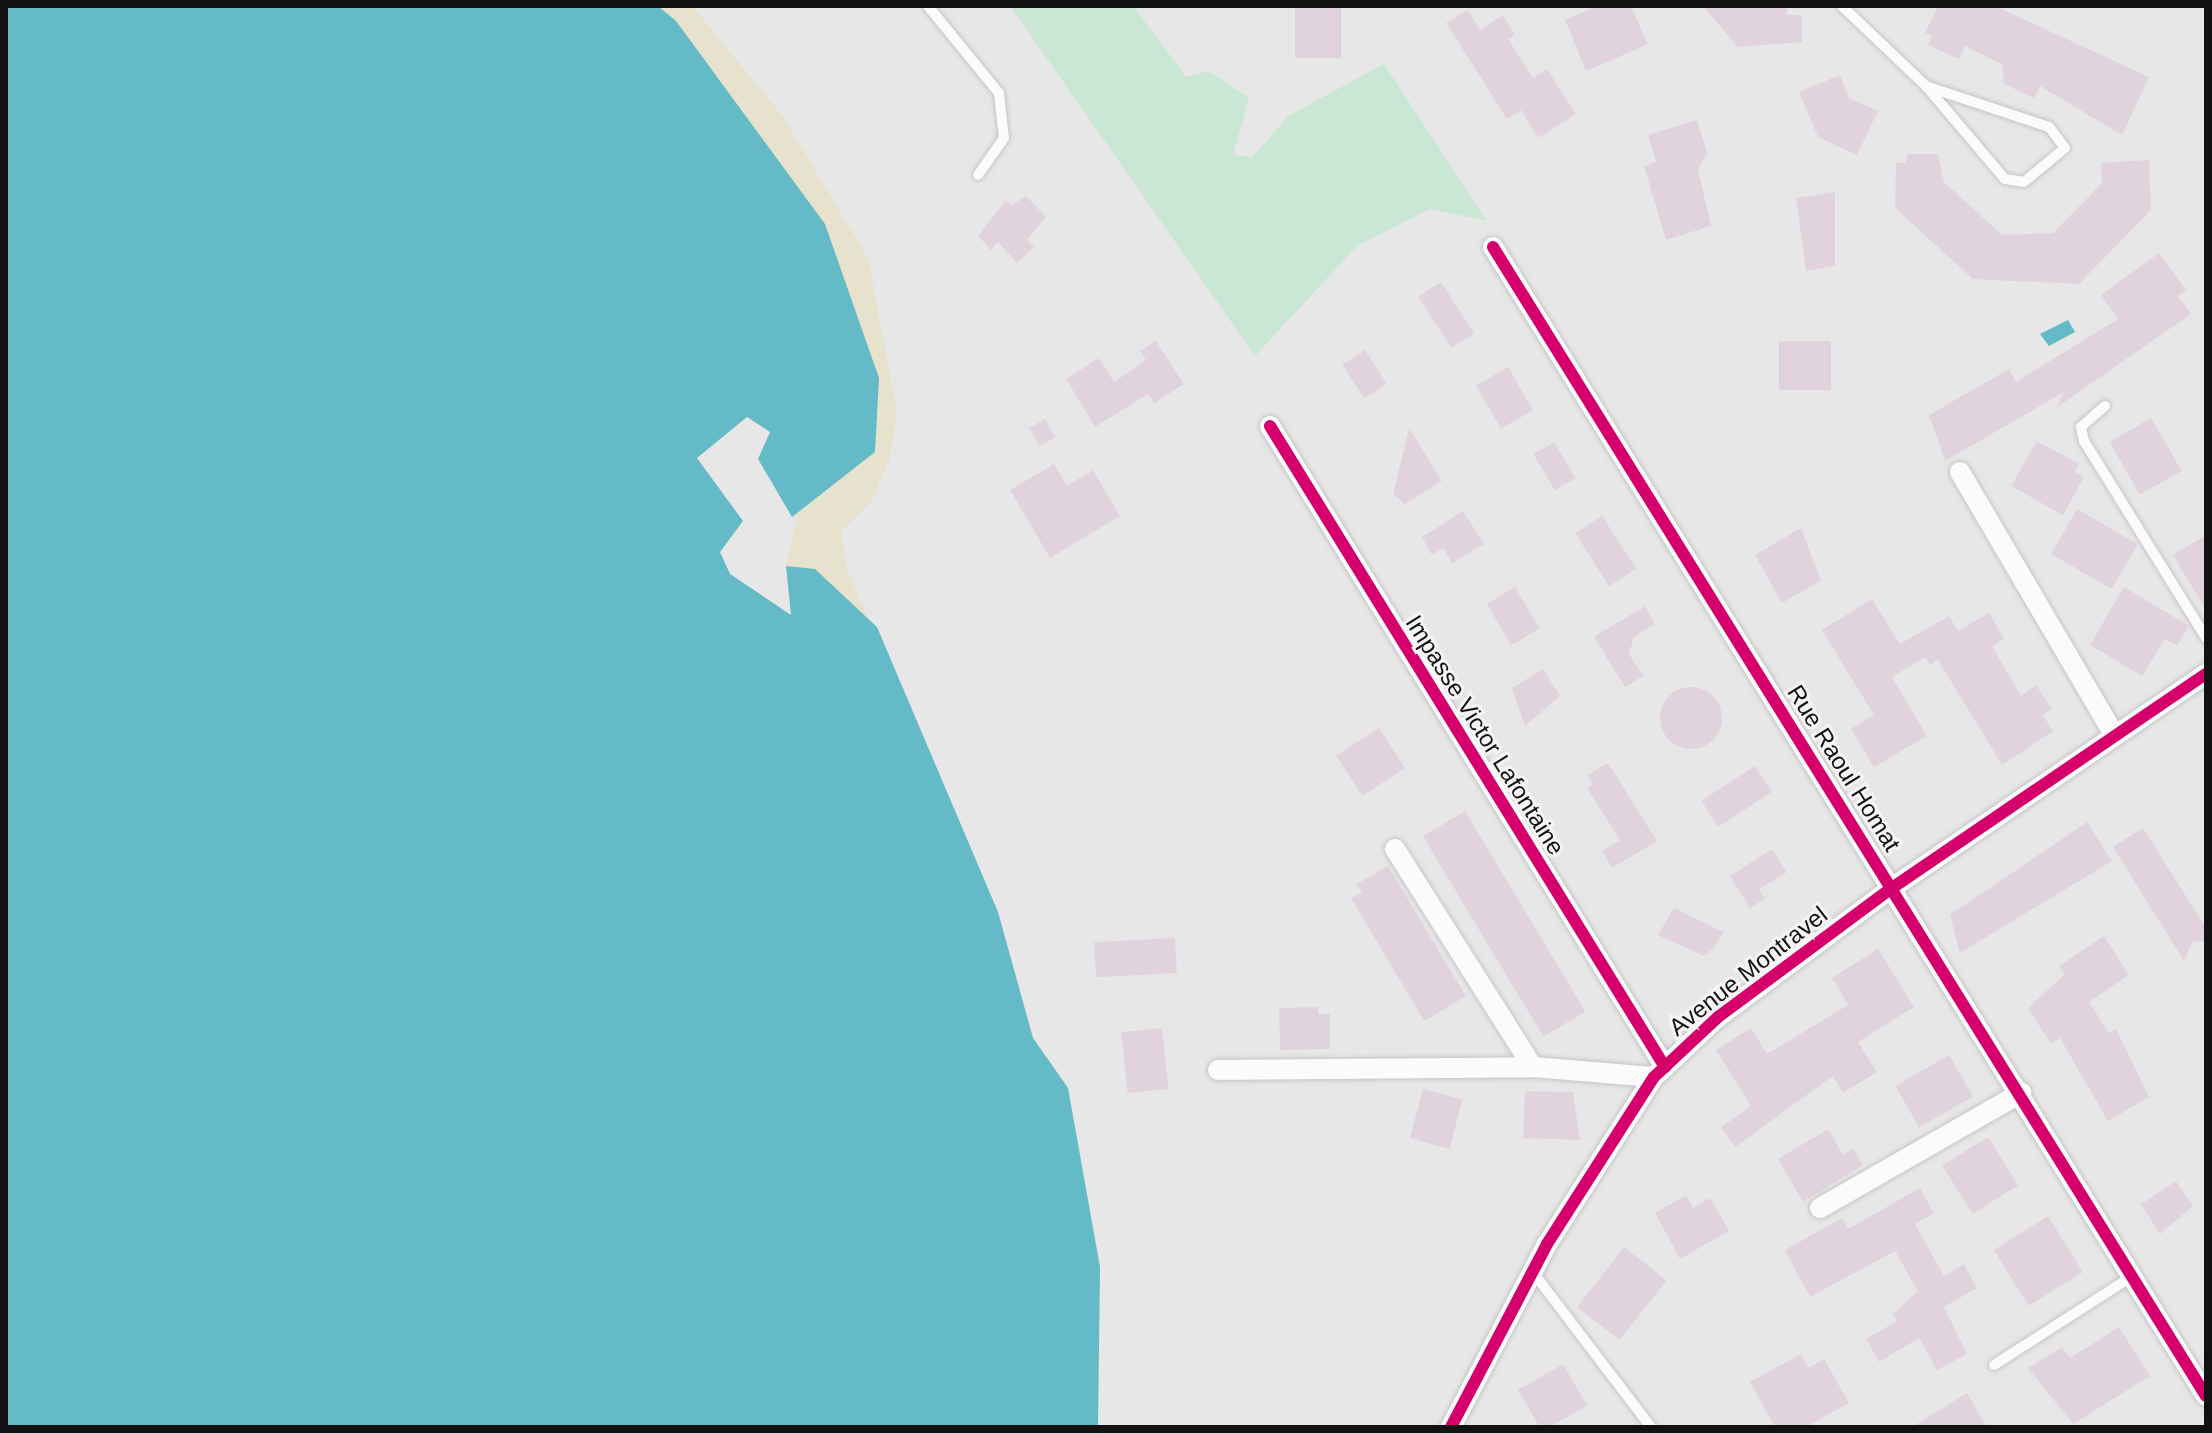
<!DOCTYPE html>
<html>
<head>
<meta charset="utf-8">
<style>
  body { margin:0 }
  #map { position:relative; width:2212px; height:1433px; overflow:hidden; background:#e8e7e8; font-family:Helvetica,sans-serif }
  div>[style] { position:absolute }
  .green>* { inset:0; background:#c9e7d4 }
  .sand>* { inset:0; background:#e7e2ce }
  .water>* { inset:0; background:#64bac6 }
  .building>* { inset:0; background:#e1d3de; transform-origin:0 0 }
  .round { border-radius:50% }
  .roads { filter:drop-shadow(0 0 2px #c6c5c6) drop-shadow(0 0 2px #c6c5c6) }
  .lane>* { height:10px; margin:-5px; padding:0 5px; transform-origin:5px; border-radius:5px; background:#fcfbfc }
  .street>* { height:20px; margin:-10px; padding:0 10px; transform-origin:10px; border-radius:10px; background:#fcfbfc }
  .cycleway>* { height:12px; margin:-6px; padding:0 6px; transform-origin:6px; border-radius:6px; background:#d6006c }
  span { translate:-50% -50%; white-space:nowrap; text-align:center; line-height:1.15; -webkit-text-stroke:6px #f5f3f6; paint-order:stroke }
  .street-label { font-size:24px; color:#131213 }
  .frame { position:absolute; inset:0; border:8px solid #131213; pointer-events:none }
</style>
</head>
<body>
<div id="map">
  <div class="green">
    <div style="clip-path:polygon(1010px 6px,1133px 6px,1186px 77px,1209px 71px,1249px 98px,1233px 155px,1253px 157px,1288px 116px,1384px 64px,1487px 221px,1430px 209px,1357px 246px,1255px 356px)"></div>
  </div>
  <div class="sand">
    <div style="clip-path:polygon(600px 6px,693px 6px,784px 118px,868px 258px,897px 412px,890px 458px,871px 502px,841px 531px,847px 570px,998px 912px,1033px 1038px,1068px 1088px,1100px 1267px,1098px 1427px,792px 615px,786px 566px,798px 512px,875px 452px)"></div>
  </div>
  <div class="water">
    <div style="clip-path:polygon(6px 6px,658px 6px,676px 21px,825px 224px,879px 378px,875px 452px,792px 517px,758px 459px,770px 432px,747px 417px,697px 458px,743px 521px,720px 552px,730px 574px,791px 615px,786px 566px,815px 569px,877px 627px,998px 912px,1033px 1038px,1068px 1088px,1100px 1267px,1098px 1427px,6px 1427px)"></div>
    <div style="clip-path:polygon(2068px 320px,2075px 332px,2049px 346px,2040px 334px)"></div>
  </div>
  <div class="building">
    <div style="left:1295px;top:6px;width:46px;height:52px"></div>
    <div style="clip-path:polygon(1597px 6px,1631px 6px,1648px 44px,1586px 71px,1565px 20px)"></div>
    <div style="clip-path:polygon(1703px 6px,1787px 6px,1787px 15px,1802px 15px,1802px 42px,1738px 47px)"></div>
    <div style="clip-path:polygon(1938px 6px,1995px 6px,2149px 77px,2122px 135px,2040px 86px,2034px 98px,2004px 84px,2002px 64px,1965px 46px,1959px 59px,1928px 45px,1932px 36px,1925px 33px)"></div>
    <div style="clip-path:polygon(1468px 10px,1480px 30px,1503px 15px,1515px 35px,1508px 39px,1533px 78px,1547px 69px,1576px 114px,1538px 138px,1521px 110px,1507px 119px,1446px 23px)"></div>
    <div style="clip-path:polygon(1840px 75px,1849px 98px,1878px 111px,1857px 155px,1818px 137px,1799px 92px)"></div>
    <div style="clip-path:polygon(1697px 120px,1707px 153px,1698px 169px,1711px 226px,1666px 240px,1644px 166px,1656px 162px,1648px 135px)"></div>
    <div style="clip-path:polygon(1907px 154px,1938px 154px,1944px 182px,2002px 235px,2053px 233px,2102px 183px,2101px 163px,2149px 160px,2151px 210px,2079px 284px,1973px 279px,1895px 208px,1896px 163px,1906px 163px)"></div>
    <div style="clip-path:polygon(1835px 192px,1835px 266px,1806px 271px,1796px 198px)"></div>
    <div style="clip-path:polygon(1026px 196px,1046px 217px,1027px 240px,1034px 247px,1017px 263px,998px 242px,991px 250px,978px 236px,1006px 200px,1011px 205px)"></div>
    <div style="clip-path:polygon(2159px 253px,2186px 290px,2178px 296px,2191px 314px,2056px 408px,2064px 392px,1945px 461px,1929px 415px,2009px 369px,2016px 382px,2118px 319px,2101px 295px)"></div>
    <div style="left:1441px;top:282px;width:61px;height:27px;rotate:57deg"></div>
    <div style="clip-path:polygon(1156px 341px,1184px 384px,1154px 403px,1148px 394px,1095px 427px,1066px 379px,1099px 358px,1114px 382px,1146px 360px,1140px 351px)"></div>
    <div style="left:1779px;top:341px;width:52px;height:49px"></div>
    <div style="left:1365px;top:350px;width:40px;height:27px;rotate:57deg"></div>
    <div style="left:1508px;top:367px;width:50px;height:37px;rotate:60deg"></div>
    <div style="left:2151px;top:418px;width:61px;height:48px;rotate:60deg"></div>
    <div style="left:1045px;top:419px;width:21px;height:18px;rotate:61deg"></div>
    <div style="clip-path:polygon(1409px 428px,1442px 481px,1405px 504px,1393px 494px)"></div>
    <div style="clip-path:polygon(2037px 441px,2079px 464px,2075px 472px,2084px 477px,2063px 515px,2011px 486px)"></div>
    <div style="left:1554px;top:442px;width:42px;height:24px;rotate:59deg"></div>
    <div style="clip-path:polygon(1054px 464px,1067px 486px,1093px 470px,1120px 516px,1050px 558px,1010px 490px)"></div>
    <div style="left:2077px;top:509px;width:70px;height:52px;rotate:30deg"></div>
    <div style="clip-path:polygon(1463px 511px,1484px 544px,1452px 563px,1443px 548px,1432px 555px,1422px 537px)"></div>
    <div style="left:1602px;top:516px;width:63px;height:32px;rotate:57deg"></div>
    <div style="clip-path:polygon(1801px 528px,1821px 581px,1782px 603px,1755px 555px)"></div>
    <div style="clip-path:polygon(2206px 535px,2206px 610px,2173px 555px)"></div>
    <div style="left:1515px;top:587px;width:48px;height:33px;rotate:59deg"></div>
    <div style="clip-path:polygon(2124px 587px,2189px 626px,2177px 646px,2165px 639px,2142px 676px,2090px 645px)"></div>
    <div style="clip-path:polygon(1872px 599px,1900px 644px,1949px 616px,1958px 631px,1989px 613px,2004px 639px,1992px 646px,2021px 696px,2036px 685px,2052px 709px,2043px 715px,2053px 731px,2002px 765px,1938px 660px,1930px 665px,1925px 657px,1892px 677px,1927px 736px,1874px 767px,1851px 729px,1874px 715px,1822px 630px)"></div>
    <div style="clip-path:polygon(1645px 606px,1655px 624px,1634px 637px,1629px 654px,1643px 676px,1625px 687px,1594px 637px)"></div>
    <div style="clip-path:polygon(1543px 669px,1560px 696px,1525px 726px,1512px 688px)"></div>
    <div class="round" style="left:1660px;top:687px;width:62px;height:62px"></div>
    <div style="left:1379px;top:728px;width:48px;height:51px;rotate:57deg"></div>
    <div style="clip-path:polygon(1608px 763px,1657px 841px,1612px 868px,1602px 851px,1620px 840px,1587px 788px,1593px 784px,1588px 775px)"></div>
    <div style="left:1755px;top:766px;width:31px;height:64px;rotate:57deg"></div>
    <div style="left:1465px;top:811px;width:234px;height:49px;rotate:59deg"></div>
    <div style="clip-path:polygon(2087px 822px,2112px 861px,1960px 953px,1950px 915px)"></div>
    <div style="clip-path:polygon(2143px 828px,2206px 928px,2206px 941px,2192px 942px,2184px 961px,2113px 847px)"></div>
    <div style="clip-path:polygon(1772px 849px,1787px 872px,1759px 889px,1765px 899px,1750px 908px,1730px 876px)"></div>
    <div style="clip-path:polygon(1388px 866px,1466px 996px,1424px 1021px,1351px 898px,1362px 892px,1357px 884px)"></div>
    <div style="clip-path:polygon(1674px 908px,1723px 932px,1714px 948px,1704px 956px,1658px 935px)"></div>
    <div style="clip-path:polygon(2104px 936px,2129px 975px,2089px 1002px,2109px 1033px,2116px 1029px,2149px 1097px,2108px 1121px,2060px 1038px,2051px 1044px,2028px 1008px,2065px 974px,2059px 966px)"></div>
    <div style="left:1175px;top:938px;width:35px;height:81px;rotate:87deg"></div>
    <div style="clip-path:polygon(1878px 949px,1914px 1007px,1858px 1042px,1877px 1072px,1843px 1093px,1833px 1076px,1735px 1147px,1721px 1127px,1751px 1106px,1716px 1050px,1751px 1028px,1767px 1054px,1848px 1005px,1832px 978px)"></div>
    <div style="clip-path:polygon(1318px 1007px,1318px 1014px,1330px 1014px,1330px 1049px,1280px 1050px,1279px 1008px)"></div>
    <div style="left:1162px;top:1028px;width:61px;height:41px;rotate:84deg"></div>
    <div style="left:1949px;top:1055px;width:48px;height:62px;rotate:60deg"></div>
    <div style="left:1423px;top:1089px;width:41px;height:51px;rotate:15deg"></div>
    <div style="clip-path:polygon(1525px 1091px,1573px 1092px,1580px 1140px,1523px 1138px)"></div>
    <div style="clip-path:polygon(1828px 1129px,1843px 1155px,1853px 1148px,1863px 1165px,1803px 1202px,1778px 1159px)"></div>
    <div style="left:1988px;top:1137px;width:57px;height:54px;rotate:58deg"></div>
    <div style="clip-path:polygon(2176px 1181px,2193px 1206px,2160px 1234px,2141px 1204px)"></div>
    <div style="clip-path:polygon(1920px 1188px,1934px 1213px,1915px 1224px,1944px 1276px,1964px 1264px,1977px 1288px,1944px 1307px,1967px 1354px,1937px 1370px,1919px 1338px,1879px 1362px,1866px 1339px,1897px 1321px,1893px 1314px,1918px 1291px,1895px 1251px,1810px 1297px,1785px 1250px,1842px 1218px,1848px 1229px)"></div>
    <div style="clip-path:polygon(1686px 1195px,1693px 1208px,1710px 1198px,1729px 1231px,1680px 1259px,1655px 1213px)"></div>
    <div style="left:2048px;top:1216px;width:66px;height:64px;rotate:58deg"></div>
    <div style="left:1624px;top:1247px;width:54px;height:76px;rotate:38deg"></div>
    <div style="clip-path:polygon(2119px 1327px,2150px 1376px,2073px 1424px,2028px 1368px,2062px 1347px,2070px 1358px)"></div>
    <div style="clip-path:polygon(1801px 1354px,1808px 1368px,1824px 1359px,1849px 1403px,1806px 1427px,1775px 1427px,1750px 1382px)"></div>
    <div style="left:1563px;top:1364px;width:48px;height:52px;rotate:60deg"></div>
    <div style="clip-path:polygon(1967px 1393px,1987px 1427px,1912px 1427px)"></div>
  </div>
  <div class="roads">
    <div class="lane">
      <div style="left:928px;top:6px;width:112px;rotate:50.8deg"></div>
      <div style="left:999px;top:93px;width:45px;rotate:83.7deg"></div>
      <div style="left:1004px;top:138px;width:45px;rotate:125.1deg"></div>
      <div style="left:1842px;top:6px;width:116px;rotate:43.6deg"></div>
      <div style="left:1926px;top:86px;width:122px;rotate:49.7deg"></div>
      <div style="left:2005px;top:179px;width:19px;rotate:9deg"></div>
      <div style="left:2024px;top:182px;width:53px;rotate:-39.7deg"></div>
      <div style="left:2065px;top:148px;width:26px;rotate:-127deg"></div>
      <div style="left:2049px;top:127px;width:130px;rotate:-161.6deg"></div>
      <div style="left:2105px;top:406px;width:32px;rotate:139deg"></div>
      <div style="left:2081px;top:427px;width:14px;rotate:78deg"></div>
      <div style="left:2084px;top:441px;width:232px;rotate:58.2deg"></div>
      <div style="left:1532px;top:1271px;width:196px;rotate:52.7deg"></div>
      <div style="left:1994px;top:1365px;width:166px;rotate:-32.7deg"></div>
    </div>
    <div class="street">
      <div style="left:1493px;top:247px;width:1352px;rotate:58.18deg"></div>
      <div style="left:1270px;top:426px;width:753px;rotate:58.36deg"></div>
      <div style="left:1960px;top:472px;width:306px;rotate:59.6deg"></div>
      <div style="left:1395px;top:849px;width:258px;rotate:57.7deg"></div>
      <div style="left:1533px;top:1067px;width:121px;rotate:4.7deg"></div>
      <div style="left:1218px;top:1070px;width:315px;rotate:-0.5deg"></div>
      <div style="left:1820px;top:1208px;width:232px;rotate:-29.8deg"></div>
      <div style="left:1451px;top:1427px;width:207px;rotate:-62.3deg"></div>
      <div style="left:1547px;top:1244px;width:198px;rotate:-57.4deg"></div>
      <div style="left:1654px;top:1077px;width:88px;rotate:-43.2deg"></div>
      <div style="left:1718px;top:1017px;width:217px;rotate:-36.6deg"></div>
      <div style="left:1892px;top:888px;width:380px;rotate:-34.3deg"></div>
    </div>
  </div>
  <div class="cycleway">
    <div style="left:1493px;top:247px;width:1352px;rotate:58.18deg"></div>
    <div style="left:1270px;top:426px;width:753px;rotate:58.36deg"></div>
    <div style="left:1451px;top:1427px;width:207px;rotate:-62.3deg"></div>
    <div style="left:1547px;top:1244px;width:198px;rotate:-57.4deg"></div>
    <div style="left:1654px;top:1077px;width:88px;rotate:-43.2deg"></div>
    <div style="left:1718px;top:1017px;width:217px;rotate:-36.6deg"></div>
    <div style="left:1892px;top:888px;width:380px;rotate:-34.3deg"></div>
  </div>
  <div class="street-label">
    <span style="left:1485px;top:735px;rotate:58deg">Impasse Victor Lafontaine</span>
    <span style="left:1844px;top:768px;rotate:58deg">Rue Raoul Homat</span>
    <span style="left:1748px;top:971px;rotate:-38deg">Avenue Montravel</span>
  </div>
  <div class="frame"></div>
</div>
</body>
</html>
